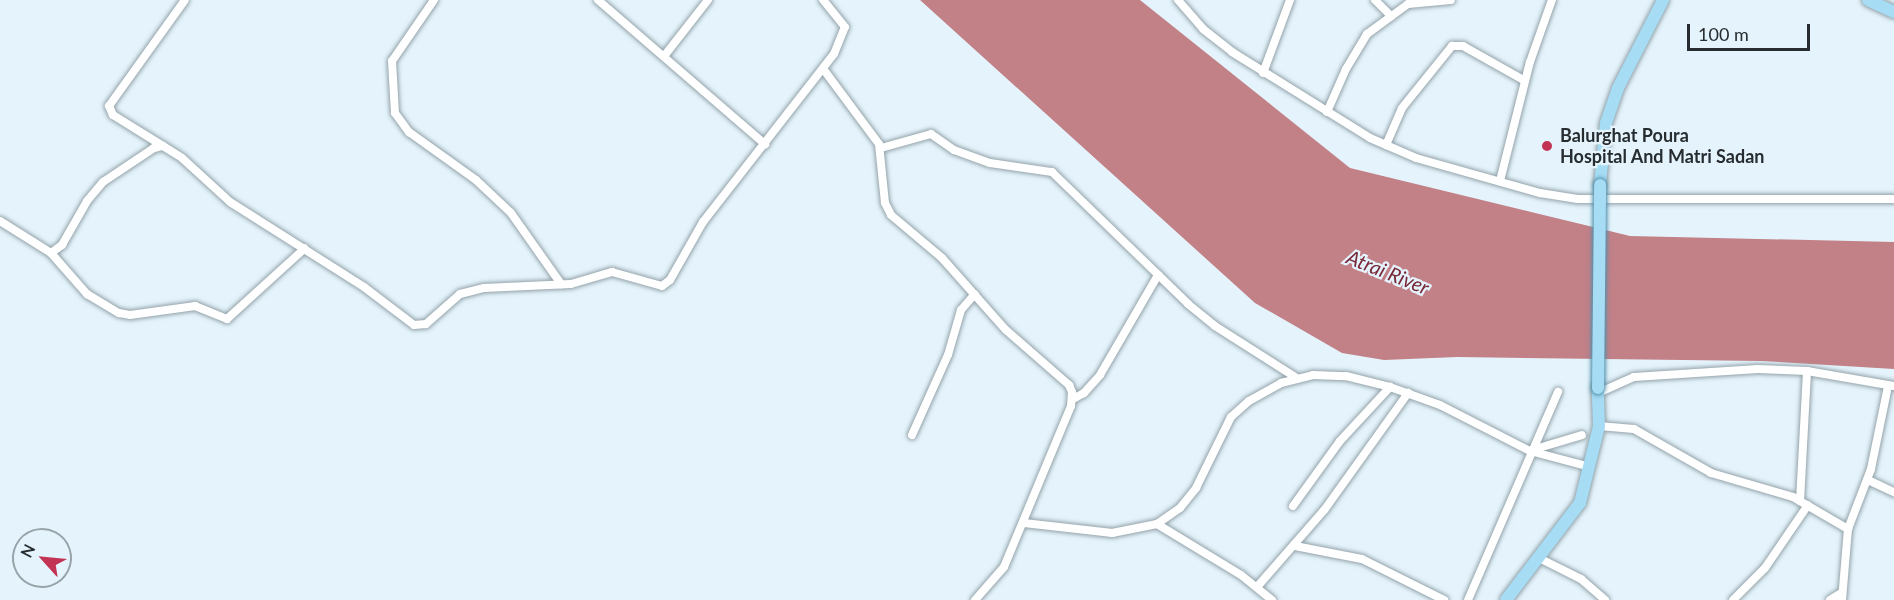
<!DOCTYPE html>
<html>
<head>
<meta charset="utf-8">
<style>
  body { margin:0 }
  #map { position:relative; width:1894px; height:600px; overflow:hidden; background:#e5f4fc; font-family:Lato,sans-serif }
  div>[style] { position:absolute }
  .water>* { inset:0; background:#c28087 }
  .roads { filter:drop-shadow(0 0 2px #94a3aa) drop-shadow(0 0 2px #94a3aa) }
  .minor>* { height:8px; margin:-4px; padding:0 4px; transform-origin:4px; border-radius:4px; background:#fff }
  .primary>* { height:12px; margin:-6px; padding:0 6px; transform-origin:6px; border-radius:6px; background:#a6dcf4 }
  .bridges { filter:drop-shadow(0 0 2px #528faa) drop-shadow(0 0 2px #528faa) }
  .primary-bridge>* { height:12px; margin:-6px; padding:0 6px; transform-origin:6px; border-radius:6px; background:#a6dcf4 }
  .dots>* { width:16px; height:16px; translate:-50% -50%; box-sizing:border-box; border:3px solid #e5f4fc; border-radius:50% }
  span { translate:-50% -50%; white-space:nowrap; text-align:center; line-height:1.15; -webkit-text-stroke:4.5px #e5f4fc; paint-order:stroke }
  .poi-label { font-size:18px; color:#262c2f; font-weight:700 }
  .left { translate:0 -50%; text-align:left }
  .water-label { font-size:20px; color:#792938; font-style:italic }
  .north { position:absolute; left:12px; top:528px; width:60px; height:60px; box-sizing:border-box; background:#e5f4fc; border:2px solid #99a4aa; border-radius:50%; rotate:297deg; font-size:16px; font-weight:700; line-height:24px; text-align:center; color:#262c2f }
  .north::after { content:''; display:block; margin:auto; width:21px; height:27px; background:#c33354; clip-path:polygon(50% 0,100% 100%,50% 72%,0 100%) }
  .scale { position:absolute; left:1687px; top:24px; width:123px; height:27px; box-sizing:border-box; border:3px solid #262c2f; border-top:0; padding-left:8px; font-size:18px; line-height:21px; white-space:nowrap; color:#262c2f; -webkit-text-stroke:4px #e5f4fc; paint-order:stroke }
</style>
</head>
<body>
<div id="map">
  <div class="water">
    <div style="clip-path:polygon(920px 0,1140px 0,1350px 168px,1630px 236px,1894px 242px,1894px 369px,1762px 361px,1457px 357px,1384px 360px,1342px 353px,1255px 303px)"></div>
  </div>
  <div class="roads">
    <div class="minor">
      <div style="left:434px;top:0;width:74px;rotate:124.5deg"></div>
      <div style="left:392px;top:61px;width:52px;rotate:86.7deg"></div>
      <div style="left:395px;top:113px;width:24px;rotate:54deg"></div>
      <div style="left:409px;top:132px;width:82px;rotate:35.6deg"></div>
      <div style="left:476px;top:180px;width:48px;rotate:43.3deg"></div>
      <div style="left:511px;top:213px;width:87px;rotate:54.8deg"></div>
      <div style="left:598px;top:0;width:221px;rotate:40.8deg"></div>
      <div style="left:1178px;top:0;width:38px;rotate:49deg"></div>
      <div style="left:1203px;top:29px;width:37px;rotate:38deg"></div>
      <div style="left:1232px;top:52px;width:163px;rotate:31.9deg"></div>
      <div style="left:1370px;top:138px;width:50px;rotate:23.5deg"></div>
      <div style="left:1416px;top:158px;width:129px;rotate:15.8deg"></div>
      <div style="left:1540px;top:193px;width:38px;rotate:9deg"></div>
      <div style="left:1578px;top:199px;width:316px"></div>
      <div style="left:1375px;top:0;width:23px;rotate:45deg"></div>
      <div style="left:665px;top:55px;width:70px;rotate:-52deg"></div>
      <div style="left:824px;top:70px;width:92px;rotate:53.4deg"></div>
      <div style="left:879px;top:144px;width:59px;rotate:84.2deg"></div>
      <div style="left:885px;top:203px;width:13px;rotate:63deg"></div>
      <div style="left:891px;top:215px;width:67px;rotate:40.1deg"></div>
      <div style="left:942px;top:258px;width:96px;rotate:48.4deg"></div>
      <div style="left:1006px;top:330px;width:84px;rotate:41.1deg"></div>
      <div style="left:1069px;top:385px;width:8px;rotate:67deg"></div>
      <div style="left:1072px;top:392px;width:14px;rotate:94deg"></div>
      <div style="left:1071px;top:406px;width:174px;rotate:112.6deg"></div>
      <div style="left:1004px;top:567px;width:44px;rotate:131.3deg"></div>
      <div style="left:1263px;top:73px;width:78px;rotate:-69.7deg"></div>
      <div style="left:1327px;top:112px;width:47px;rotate:-66.2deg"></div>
      <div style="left:1346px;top:69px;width:41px;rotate:-59deg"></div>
      <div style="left:1367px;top:34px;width:51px;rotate:-36.2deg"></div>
      <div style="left:1408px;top:4px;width:43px;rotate:-5.3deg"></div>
      <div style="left:1386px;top:145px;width:40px;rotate:-66.6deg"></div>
      <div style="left:1402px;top:108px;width:80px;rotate:-51.1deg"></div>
      <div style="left:1452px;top:46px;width:11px"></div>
      <div style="left:1463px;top:46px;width:71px;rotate:29.4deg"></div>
      <div style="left:163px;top:146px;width:59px;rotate:-148.2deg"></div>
      <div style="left:113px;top:115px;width:10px;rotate:-114deg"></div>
      <div style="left:109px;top:106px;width:130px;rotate:-54.4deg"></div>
      <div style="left:881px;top:148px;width:52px;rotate:-15.6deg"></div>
      <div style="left:931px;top:134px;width:28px;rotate:35deg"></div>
      <div style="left:954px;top:150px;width:38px;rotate:20deg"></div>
      <div style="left:990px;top:163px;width:63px;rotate:8.3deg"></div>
      <div style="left:1052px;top:172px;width:190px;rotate:44.1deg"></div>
      <div style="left:1188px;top:304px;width:35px;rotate:39deg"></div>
      <div style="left:1215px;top:326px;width:95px;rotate:32.5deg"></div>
      <div style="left:1500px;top:181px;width:123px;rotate:-75.9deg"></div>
      <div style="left:1530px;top:62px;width:66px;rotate:-70.5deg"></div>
      <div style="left:0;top:221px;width:60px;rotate:32.1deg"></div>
      <div style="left:51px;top:253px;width:14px;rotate:-36deg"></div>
      <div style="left:62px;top:245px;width:51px;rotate:-60.4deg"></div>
      <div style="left:87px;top:201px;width:25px;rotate:-50deg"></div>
      <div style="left:103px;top:182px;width:61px;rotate:-33.7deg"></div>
      <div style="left:154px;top:148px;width:9px;rotate:-13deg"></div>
      <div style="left:163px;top:146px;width:22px;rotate:32deg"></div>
      <div style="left:182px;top:158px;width:65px;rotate:42.5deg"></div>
      <div style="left:230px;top:202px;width:159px;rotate:32.4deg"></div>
      <div style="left:364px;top:287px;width:63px;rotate:37.2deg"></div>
      <div style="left:414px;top:325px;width:12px;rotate:-5deg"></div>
      <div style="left:426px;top:324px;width:45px;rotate:-41.4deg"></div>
      <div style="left:460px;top:294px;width:25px;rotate:-14deg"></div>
      <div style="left:484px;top:288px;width:87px;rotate:-2.6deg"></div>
      <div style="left:571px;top:284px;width:43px;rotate:-16.3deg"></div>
      <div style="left:612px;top:272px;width:52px;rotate:15.6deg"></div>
      <div style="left:662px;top:286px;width:10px;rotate:-37deg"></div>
      <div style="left:670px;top:280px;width:67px;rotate:-60.4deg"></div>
      <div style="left:703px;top:222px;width:213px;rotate:-52.1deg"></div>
      <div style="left:834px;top:54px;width:29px;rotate:-68deg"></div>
      <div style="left:845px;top:27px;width:35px;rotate:-129deg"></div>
      <div style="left:51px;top:253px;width:55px;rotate:48.7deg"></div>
      <div style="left:87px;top:294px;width:37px;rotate:31deg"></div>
      <div style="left:119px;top:313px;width:11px;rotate:10deg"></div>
      <div style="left:130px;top:315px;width:66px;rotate:-7.9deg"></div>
      <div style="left:195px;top:306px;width:35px;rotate:22deg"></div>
      <div style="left:227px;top:319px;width:105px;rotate:-42.3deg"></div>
      <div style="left:1598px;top:393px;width:39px;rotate:-24deg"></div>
      <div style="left:1634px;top:377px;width:124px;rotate:-3.7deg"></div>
      <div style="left:1758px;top:369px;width:49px;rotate:2.3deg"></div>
      <div style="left:1807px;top:371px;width:88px;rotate:9.8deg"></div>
      <div style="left:1073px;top:399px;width:13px;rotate:-29deg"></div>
      <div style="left:1084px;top:393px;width:24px;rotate:-48deg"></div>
      <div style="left:1100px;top:375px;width:116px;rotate:-59.9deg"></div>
      <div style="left:1599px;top:426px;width:35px;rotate:5deg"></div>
      <div style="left:1634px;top:429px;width:89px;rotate:29.7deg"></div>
      <div style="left:1711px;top:473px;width:85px;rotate:16.3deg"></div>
      <div style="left:1793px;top:497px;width:64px;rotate:30.2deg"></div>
      <div style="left:912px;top:435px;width:88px;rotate:-65.8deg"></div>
      <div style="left:948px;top:355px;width:47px;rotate:-73.9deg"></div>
      <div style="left:961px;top:310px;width:21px;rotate:-49deg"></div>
      <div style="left:1532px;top:450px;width:52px;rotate:-16.7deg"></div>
      <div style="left:1868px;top:480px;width:29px;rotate:25deg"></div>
      <div style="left:1800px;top:501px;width:130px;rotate:-86.9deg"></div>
      <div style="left:1293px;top:506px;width:80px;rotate:-54.1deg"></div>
      <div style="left:1340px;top:441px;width:74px;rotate:-47.2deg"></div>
      <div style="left:1024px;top:523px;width:89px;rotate:6.5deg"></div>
      <div style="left:1112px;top:533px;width:46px;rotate:-11.3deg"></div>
      <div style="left:1157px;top:524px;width:28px;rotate:-35deg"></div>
      <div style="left:1180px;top:508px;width:26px;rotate:-51deg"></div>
      <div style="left:1196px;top:488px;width:79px;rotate:-63.8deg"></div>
      <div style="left:1231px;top:417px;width:24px;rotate:-42deg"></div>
      <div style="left:1249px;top:401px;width:37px;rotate:-29deg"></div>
      <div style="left:1281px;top:383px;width:33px;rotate:-14deg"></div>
      <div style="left:1313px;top:375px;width:33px;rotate:2deg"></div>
      <div style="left:1346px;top:376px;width:45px;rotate:14deg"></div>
      <div style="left:1390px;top:387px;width:53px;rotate:19.8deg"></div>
      <div style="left:1440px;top:405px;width:101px;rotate:27.1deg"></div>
      <div style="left:1530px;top:451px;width:62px;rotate:14.9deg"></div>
      <div style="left:1157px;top:524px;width:98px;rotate:31.3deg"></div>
      <div style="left:1241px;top:575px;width:40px;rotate:39deg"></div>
      <div style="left:1295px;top:546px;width:68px;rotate:11deg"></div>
      <div style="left:1362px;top:559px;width:92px;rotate:26.6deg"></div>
      <div style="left:1541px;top:559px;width:45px;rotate:26.6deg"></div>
      <div style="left:1581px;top:579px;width:32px;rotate:41deg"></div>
      <div style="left:1257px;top:587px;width:103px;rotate:-48.9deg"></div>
      <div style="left:1325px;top:509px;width:143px;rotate:-54.4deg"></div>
      <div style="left:1468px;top:600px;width:227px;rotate:-66.6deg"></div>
      <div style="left:1733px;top:600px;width:45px;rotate:-45deg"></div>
      <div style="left:1765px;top:568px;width:76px;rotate:-55.7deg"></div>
      <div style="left:1830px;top:600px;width:13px;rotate:-32deg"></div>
      <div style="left:1842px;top:600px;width:71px;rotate:-85.2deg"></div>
      <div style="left:1848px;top:529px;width:64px;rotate:-69deg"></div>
      <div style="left:1871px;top:469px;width:85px;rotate:-78.4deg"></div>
    </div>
    <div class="primary">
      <div style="left:1868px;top:0;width:29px;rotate:25deg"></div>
      <div style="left:1600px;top:185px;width:62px;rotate:-84.5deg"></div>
      <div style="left:1606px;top:123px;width:37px;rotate:-71deg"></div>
      <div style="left:1618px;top:88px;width:99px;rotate:-62.9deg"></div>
      <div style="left:1506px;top:600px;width:122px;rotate:-52.7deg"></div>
      <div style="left:1580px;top:503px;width:79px;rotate:-76.1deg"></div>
      <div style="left:1599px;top:426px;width:38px;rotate:-92deg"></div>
    </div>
  </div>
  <div class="bridges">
    <div class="primary-bridge">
      <div style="left:1598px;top:388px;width:203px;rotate:-89.4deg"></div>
    </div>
  </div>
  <div class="dots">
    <div style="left:1547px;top:146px;background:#c33354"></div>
  </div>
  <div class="poi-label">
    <span class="left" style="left:1560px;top:146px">Balurghat Poura<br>Hospital And Matri Sadan</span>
  </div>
  <div class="water-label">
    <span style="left:1388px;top:272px;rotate:22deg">Atrai River</span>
  </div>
  <div class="north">N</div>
  <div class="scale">100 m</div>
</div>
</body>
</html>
